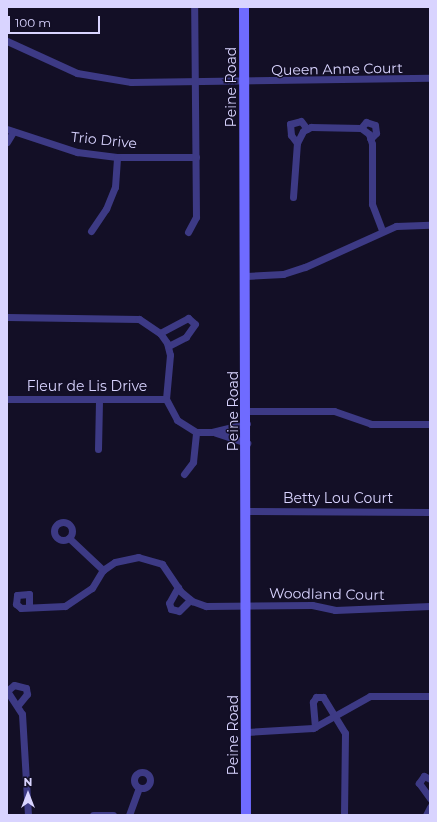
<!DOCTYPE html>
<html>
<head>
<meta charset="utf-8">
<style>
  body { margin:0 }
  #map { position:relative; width:437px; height:822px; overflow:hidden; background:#130f26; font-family:Montserrat,sans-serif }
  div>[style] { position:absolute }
  .street>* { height:7px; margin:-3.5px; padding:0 3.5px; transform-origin:3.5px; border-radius:3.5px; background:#3d3a85 }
  .street>.ring { margin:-3.5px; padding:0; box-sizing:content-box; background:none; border:7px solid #3d3a85; border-radius:50% }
  .secondary>* { height:10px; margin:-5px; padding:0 5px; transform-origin:5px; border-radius:5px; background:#6f6bff }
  span { translate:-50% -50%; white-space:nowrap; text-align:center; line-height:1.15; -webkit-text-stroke:3px #130f26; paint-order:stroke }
  .street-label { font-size:14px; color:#d9d4ff }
  .frame { position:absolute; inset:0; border:8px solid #d9d4ff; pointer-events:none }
  .north { position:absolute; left:8px; top:774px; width:40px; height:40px; -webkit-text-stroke:3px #130f26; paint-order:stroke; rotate:0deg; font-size:11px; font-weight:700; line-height:16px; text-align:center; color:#d9d4ff }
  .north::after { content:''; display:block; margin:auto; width:14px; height:18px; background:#d9d4ff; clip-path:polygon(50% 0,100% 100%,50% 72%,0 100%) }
  .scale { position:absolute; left:8px; top:16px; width:92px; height:18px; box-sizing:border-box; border:2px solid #d9d4ff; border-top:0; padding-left:5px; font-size:12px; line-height:14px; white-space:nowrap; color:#d9d4ff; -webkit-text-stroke:3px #130f26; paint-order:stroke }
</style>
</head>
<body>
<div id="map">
  <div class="street">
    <div style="left:7px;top:41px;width:77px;rotate:24.6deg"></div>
    <div style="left:77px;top:73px;width:55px;rotate:9.5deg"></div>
    <div style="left:131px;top:82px;width:299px;rotate:-0.8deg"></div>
    <div style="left:361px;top:128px;width:8px;rotate:-50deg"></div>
    <div style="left:366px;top:122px;width:9px;rotate:18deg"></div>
    <div style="left:375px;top:125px;width:8px;rotate:83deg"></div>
    <div style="left:376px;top:133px;width:8px;rotate:135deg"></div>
    <div style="left:7px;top:129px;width:74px;rotate:18.2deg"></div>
    <div style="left:77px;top:152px;width:40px;rotate:7.1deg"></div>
    <div style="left:117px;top:157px;width:79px"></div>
    <div style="left:7px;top:142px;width:12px;rotate:-59deg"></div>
    <div style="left:297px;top:143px;width:10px;rotate:-127deg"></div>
    <div style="left:291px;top:135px;width:11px;rotate:-95deg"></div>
    <div style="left:290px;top:124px;width:11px;rotate:-15deg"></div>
    <div style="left:301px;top:121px;width:10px;rotate:53deg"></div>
    <div style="left:293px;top:197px;width:54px;rotate:-85.8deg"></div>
    <div style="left:297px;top:143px;width:13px;rotate:-63deg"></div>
    <div style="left:303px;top:131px;width:9px;rotate:-27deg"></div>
    <div style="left:311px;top:127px;width:50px;rotate:1.1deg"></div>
    <div style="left:361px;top:128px;width:10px;rotate:37deg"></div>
    <div style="left:369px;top:134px;width:10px;rotate:73deg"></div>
    <div style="left:372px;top:144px;width:60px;rotate:90deg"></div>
    <div style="left:372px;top:204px;width:28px;rotate:69deg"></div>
    <div style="left:91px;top:231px;width:27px;rotate:-56deg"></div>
    <div style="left:106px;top:209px;width:24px;rotate:-68deg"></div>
    <div style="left:115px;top:187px;width:30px;rotate:-86deg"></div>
    <div style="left:188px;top:232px;width:17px;rotate:-62deg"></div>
    <div style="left:196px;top:217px;width:210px;rotate:-90.5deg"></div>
    <div style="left:246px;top:276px;width:37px;rotate:-3deg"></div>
    <div style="left:283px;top:274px;width:23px;rotate:-18deg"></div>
    <div style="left:305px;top:267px;width:100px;rotate:-24.3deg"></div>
    <div style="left:396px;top:226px;width:34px;rotate:-2deg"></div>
    <div style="left:7px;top:317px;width:132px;rotate:0.9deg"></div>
    <div style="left:139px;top:319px;width:25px;rotate:34deg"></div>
    <div style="left:160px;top:333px;width:12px;rotate:55deg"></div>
    <div style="left:167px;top:343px;width:12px;rotate:76deg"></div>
    <div style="left:170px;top:355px;width:44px;rotate:95.2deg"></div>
    <div style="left:166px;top:399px;width:24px;rotate:62deg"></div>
    <div style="left:177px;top:420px;width:22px;rotate:32deg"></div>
    <div style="left:196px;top:432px;width:16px"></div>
    <div style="left:212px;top:432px;width:36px;rotate:-14deg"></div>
    <div style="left:160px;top:333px;width:32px;rotate:-28deg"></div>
    <div style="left:188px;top:318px;width:9px;rotate:41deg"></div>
    <div style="left:195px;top:324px;width:16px;rotate:125deg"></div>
    <div style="left:186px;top:337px;width:20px;rotate:153deg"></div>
    <div style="left:7px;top:399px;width:159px"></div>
    <div style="left:247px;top:411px;width:87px"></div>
    <div style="left:334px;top:411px;width:39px;rotate:19deg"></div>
    <div style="left:371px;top:424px;width:59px"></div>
    <div style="left:216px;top:433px;width:33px;rotate:18deg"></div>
    <div style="left:98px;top:449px;width:49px;rotate:-88.8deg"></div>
    <div style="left:184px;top:474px;width:15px;rotate:-53deg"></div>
    <div style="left:193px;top:462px;width:30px;rotate:-84deg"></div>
    <div style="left:246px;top:511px;width:184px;rotate:0.3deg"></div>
    <div class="ring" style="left:54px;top:522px;width:11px;height:11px"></div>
    <div style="left:69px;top:538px;width:47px;rotate:43.3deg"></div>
    <div style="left:178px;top:587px;width:18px;rotate:119deg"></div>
    <div style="left:169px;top:603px;width:6px;rotate:72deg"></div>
    <div style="left:171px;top:609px;width:8px;rotate:14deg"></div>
    <div style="left:179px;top:611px;width:16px;rotate:-45deg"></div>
    <div style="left:29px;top:606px;width:12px;rotate:-90deg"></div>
    <div style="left:29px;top:594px;width:12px;rotate:175deg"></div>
    <div style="left:17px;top:595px;width:9px;rotate:96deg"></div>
    <div style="left:16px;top:604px;width:6px;rotate:39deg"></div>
    <div style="left:21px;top:608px;width:44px;rotate:-2.6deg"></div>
    <div style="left:65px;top:606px;width:32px;rotate:-34deg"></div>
    <div style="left:92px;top:588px;width:21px;rotate:-59deg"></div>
    <div style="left:103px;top:570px;width:14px;rotate:-34deg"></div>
    <div style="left:115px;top:562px;width:24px;rotate:-12deg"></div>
    <div style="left:138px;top:557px;width:25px;rotate:16deg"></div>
    <div style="left:162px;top:564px;width:32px;rotate:56deg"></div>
    <div style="left:180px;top:591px;width:16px;rotate:40deg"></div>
    <div style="left:192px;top:601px;width:15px;rotate:20deg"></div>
    <div style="left:206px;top:606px;width:106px;rotate:-0.5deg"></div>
    <div style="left:312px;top:605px;width:24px;rotate:12deg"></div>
    <div style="left:335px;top:610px;width:95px;rotate:-2.4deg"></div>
    <div style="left:7px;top:691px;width:27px;rotate:57deg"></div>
    <div style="left:22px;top:714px;width:101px;rotate:86.6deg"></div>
    <div style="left:7px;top:691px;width:9px;rotate:-41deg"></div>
    <div style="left:14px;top:685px;width:12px;rotate:14deg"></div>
    <div style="left:26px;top:688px;width:6px;rotate:81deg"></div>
    <div style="left:27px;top:694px;width:13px;rotate:129deg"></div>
    <div style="left:315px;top:727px;width:25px;rotate:-95deg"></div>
    <div style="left:313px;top:702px;width:6px;rotate:-59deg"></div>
    <div style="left:316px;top:697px;width:7px"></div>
    <div style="left:323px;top:697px;width:42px;rotate:58.6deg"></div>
    <div style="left:345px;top:733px;width:82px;rotate:90.7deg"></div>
    <div style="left:247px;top:732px;width:66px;rotate:-3.5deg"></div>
    <div style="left:313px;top:728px;width:65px;rotate:-29.3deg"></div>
    <div style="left:370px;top:696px;width:60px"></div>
    <div class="ring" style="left:134px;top:772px;width:9px;height:9px"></div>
    <div style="left:430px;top:779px;width:7px;rotate:-153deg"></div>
    <div style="left:424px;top:776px;width:9px;rotate:126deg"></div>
    <div style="left:419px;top:783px;width:19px;rotate:54deg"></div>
    <div style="left:93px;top:815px;width:20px"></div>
    <div style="left:129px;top:815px;width:29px;rotate:-70deg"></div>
    <div style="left:426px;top:815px;width:9px;rotate:-63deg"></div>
  </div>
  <div class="secondary">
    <div style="left:244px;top:7px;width:808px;rotate:89.86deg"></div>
  </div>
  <div class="street-label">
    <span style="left:337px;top:69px;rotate:-1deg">Queen Anne Court</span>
    <span style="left:231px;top:87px;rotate:-90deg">Peine Road</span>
    <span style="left:104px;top:140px;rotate:6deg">Trio Drive</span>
    <span style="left:87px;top:386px">Fleur de Lis Drive</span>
    <span style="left:233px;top:411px;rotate:-90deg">Peine Road</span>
    <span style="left:338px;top:498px">Betty Lou Court</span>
    <span style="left:327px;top:594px;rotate:1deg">Woodland Court</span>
    <span style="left:233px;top:735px;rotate:-90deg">Peine Road</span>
  </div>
  <div class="frame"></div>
  <div class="north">N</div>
  <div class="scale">100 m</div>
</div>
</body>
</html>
